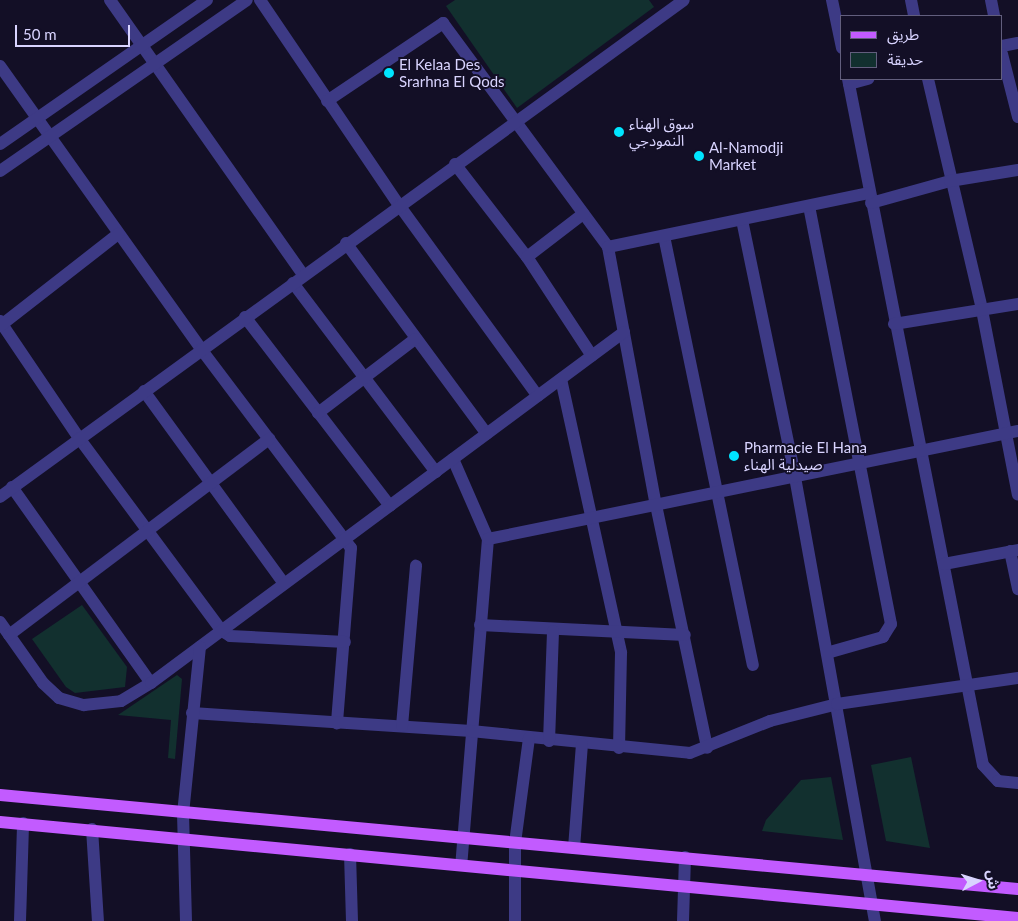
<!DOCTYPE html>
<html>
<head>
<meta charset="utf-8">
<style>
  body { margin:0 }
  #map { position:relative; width:1018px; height:921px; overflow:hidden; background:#130f26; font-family:Lato,"Noto Sans Arabic",sans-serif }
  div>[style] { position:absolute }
  .green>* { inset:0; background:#12302f }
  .minor>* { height:12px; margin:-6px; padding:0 6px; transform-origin:6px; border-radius:6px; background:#3d3a85 }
  .major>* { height:12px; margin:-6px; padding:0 6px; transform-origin:6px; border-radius:6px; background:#c25bff }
  .dots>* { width:14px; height:14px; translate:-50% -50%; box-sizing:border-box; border:2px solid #130f26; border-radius:50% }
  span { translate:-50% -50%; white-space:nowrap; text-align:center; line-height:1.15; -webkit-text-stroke:4px #130f26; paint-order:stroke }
  .poi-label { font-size:15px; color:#d9d4ff }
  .left { translate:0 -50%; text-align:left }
  .legend { position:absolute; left:840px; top:15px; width:162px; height:65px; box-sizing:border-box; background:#130f26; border:1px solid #625e7d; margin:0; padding:6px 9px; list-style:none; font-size:15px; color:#d9d4ff }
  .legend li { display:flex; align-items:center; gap:10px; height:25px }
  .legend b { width:25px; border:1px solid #625e7d }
  .north { position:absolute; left:953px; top:856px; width:50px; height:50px; -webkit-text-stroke:4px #130f26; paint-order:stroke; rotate:85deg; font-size:14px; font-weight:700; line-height:20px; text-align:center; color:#d9d4ff }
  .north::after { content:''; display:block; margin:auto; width:18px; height:22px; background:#d9d4ff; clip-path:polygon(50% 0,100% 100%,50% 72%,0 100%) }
  .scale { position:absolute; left:15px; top:25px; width:115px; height:22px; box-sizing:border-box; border:2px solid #d9d4ff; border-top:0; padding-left:6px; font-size:15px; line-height:18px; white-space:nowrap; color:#d9d4ff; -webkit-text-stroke:4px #130f26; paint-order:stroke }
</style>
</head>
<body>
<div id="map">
  <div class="green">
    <div style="clip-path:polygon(455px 0,649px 0,654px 7px,517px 108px,446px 6px)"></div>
    <div style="clip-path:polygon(82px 605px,127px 667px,125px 687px,75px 693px,66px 687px,32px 639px)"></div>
    <div style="clip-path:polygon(177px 675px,182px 679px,175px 759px,168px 758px,171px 720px,118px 715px)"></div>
    <div style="clip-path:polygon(911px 757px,930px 848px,886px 841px,871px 765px)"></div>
    <div style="clip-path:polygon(831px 777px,843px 840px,762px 831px,766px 820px,801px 780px)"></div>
  </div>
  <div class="minor">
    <div style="left:110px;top:0;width:336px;rotate:54.9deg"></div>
    <div style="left:260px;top:0;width:248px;rotate:55.9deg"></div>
    <div style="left:399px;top:205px;width:236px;rotate:54deg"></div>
    <div style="left:832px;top:0;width:49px;rotate:78.2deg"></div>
    <div style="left:911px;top:0;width:16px;rotate:79deg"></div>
    <div style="left:991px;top:0;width:16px;rotate:79deg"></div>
    <div style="left:1002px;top:46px;width:16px;rotate:-11deg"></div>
    <div style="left:1002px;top:54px;width:65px;rotate:75.7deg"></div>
    <div style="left:0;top:66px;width:347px;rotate:54.6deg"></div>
    <div style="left:201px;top:349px;width:249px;rotate:53deg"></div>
    <div style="left:351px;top:548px;width:176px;rotate:94.6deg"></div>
    <div style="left:848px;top:79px;width:699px;rotate:78.87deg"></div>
    <div style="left:983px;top:765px;width:22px;rotate:47deg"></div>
    <div style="left:998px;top:781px;width:20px;rotate:6deg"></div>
    <div style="left:928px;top:79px;width:237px;rotate:76.8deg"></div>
    <div style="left:982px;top:310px;width:188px;rotate:79deg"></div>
    <div style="left:849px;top:84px;width:20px;rotate:-15deg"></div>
    <div style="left:327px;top:101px;width:140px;rotate:-33.9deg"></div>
    <div style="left:443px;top:23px;width:278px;rotate:53.6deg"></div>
    <div style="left:608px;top:247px;width:262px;rotate:79.5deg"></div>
    <div style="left:656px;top:505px;width:248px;rotate:78.1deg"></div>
    <div style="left:0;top:144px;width:252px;rotate:-34.8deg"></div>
    <div style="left:455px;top:164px;width:118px;rotate:52.3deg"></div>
    <div style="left:527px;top:257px;width:118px;rotate:56.7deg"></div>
    <div style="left:0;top:171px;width:300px;rotate:-34.7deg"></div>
    <div style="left:871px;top:203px;width:82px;rotate:-15.6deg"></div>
    <div style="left:950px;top:181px;width:69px;rotate:-9.2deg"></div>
    <div style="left:809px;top:206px;width:426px;rotate:78.9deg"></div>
    <div style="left:891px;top:624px;width:15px;rotate:122deg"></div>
    <div style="left:883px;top:637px;width:58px;rotate:164.1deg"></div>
    <div style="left:742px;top:220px;width:262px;rotate:78.3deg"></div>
    <div style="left:795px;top:477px;width:451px;rotate:79.8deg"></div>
    <div style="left:664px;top:236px;width:438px;rotate:78.3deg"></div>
    <div style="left:346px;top:243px;width:237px;rotate:53.6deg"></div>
    <div style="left:608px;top:247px;width:267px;rotate:-11.7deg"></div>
    <div style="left:527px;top:257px;width:71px;rotate:-37.5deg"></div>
    <div style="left:293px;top:283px;width:237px;rotate:52.9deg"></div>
    <div style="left:245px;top:317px;width:238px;rotate:52.5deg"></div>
    <div style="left:0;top:321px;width:141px;rotate:56deg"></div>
    <div style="left:79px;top:438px;width:240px;rotate:53.5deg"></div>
    <div style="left:222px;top:631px;width:9px;rotate:32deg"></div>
    <div style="left:230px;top:636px;width:115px;rotate:3deg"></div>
    <div style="left:894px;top:324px;width:126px;rotate:-9.2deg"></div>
    <div style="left:0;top:326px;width:150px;rotate:-37.9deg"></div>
    <div style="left:561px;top:379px;width:280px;rotate:77.6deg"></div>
    <div style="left:621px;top:653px;width:95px;rotate:91.2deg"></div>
    <div style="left:144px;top:391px;width:238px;rotate:54deg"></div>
    <div style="left:318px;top:413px;width:122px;rotate:-37.3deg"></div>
    <div style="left:453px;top:459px;width:87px;rotate:66.4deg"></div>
    <div style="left:488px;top:539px;width:326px;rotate:94.7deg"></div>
    <div style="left:12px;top:487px;width:240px;rotate:54.7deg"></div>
    <div style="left:0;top:497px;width:845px;rotate:-36deg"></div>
    <div style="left:488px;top:539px;width:541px;rotate:-11.52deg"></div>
    <div style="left:1010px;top:551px;width:39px;rotate:78deg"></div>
    <div style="left:944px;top:564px;width:75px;rotate:-10.7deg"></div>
    <div style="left:0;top:622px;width:75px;rotate:54.8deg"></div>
    <div style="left:43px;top:683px;width:22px;rotate:43deg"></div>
    <div style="left:59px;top:698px;width:26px;rotate:16deg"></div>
    <div style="left:84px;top:705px;width:37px;rotate:-6deg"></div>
    <div style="left:121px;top:701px;width:35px;rotate:-31deg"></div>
    <div style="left:151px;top:683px;width:589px;rotate:-36.58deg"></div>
    <div style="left:480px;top:625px;width:205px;rotate:2.8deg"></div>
    <div style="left:9px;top:635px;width:326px;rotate:-37deg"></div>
    <div style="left:192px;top:713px;width:280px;rotate:3.7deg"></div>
    <div style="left:471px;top:731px;width:220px;rotate:5.7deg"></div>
    <div style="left:690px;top:753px;width:86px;rotate:-21.8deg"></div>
    <div style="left:770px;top:721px;width:69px;rotate:-14.2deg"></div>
    <div style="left:837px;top:704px;width:183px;rotate:-8.2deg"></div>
    <div style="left:402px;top:726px;width:161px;rotate:-85deg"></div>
    <div style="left:549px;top:741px;width:110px;rotate:-87.9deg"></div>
    <div style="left:92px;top:829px;width:92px;rotate:86.3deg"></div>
    <div style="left:574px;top:848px;width:104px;rotate:-85.6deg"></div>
    <div style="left:350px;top:854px;width:67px;rotate:88.3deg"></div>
    <div style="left:20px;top:921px;width:98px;rotate:-88.2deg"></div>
    <div style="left:186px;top:921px;width:107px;rotate:-91.6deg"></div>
    <div style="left:183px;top:814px;width:168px;rotate:-84.2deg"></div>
    <div style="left:515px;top:921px;width:78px;rotate:-90deg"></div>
    <div style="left:515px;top:843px;width:106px;rotate:-82.4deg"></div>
    <div style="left:683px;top:921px;width:64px;rotate:-88.2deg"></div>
  </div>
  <div class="major">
    <div style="left:0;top:795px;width:1022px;rotate:5.28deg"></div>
    <div style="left:0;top:822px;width:1023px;rotate:5.39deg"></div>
  </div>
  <div class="dots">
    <div style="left:389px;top:73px;background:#00e5ff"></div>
    <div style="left:619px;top:132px;background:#00e5ff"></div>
    <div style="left:699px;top:156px;background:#00e5ff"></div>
    <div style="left:734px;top:456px;background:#00e5ff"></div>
  </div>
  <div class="poi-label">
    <span class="left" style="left:399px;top:73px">El Kelaa Des<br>Srarhna El Qods</span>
    <span class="left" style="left:629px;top:132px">سوق الهناء<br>النمودجي</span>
    <span class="left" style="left:709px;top:156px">Al-Namodji<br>Market</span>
    <span class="left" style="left:744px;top:456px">Pharmacie El Hana<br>صيدلية الهناء</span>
  </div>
  <ul class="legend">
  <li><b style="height:6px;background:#c25bff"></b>طريق</li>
  <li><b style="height:14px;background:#12302f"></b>حديقة</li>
  </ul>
  <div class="north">ش</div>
  <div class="scale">50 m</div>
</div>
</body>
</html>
